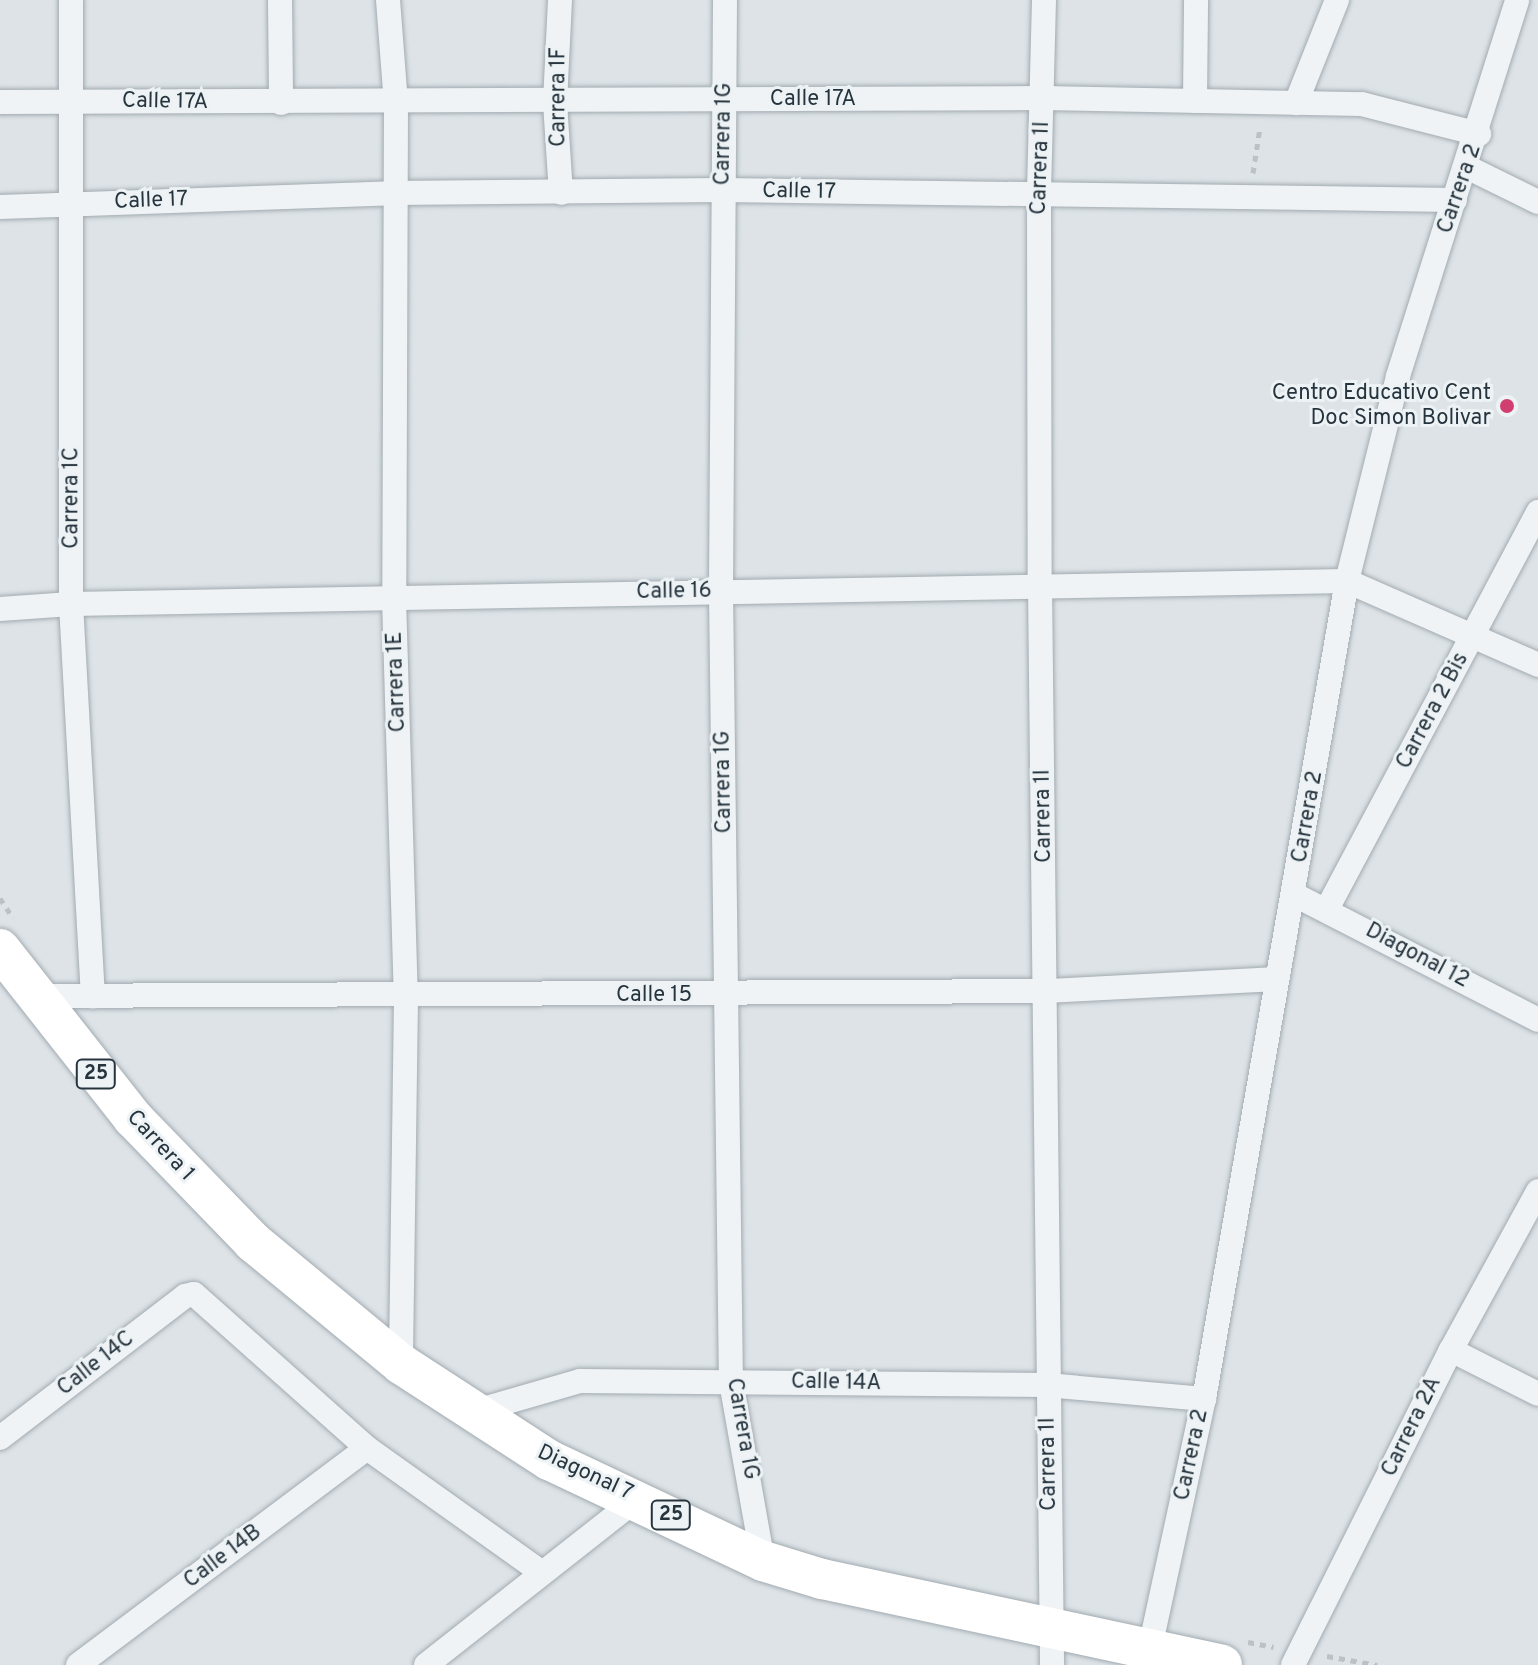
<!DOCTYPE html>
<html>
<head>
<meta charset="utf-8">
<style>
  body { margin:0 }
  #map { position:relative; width:1538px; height:1665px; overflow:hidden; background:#dde3e7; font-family:Overpass,sans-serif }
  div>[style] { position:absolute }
  .path>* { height:5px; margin-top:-2.5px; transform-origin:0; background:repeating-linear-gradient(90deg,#bbc1c6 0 6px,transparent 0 12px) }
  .roads { filter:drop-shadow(0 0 2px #a2abb1) drop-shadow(0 0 2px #a2abb1) }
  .minor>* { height:24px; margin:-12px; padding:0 12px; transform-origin:12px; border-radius:12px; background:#f0f3f6 }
  .trunk>* { height:40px; margin:-20px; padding:0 20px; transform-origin:20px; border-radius:20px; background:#fff }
  .dots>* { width:22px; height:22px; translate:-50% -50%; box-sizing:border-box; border:4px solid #edf2f5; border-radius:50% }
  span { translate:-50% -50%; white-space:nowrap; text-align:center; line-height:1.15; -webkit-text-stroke:6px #edf2f5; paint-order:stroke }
  .shield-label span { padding:2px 6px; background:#edf2f5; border:2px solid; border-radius:6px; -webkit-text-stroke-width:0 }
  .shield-label { font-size:20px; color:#26343e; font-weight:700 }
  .street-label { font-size:22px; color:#26343e }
  .poi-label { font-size:22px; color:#26343e }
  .right { translate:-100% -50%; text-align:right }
</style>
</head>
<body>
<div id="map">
  <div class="path">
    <div style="left:1253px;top:173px;width:47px;rotate:-81.3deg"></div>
    <div style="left:0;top:898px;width:24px;rotate:57deg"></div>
    <div style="left:1248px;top:1642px;width:26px;rotate:11deg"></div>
    <div style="left:1327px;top:1656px;width:51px;rotate:10.2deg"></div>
  </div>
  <div class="roads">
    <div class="minor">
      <div style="left:71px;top:0;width:604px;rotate:90deg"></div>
      <div style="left:71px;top:604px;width:393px;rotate:86.8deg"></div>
      <div style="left:280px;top:0;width:103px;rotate:89.4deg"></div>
      <div style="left:388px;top:0;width:104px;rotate:85.6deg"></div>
      <div style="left:396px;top:104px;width:494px;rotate:90.2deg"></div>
      <div style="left:394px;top:598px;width:400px;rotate:88.3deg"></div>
      <div style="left:406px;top:998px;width:366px;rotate:90.8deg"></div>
      <div style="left:560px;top:0;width:103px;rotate:92.8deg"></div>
      <div style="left:555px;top:103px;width:90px;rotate:86.2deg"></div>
      <div style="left:725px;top:0;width:591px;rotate:90.39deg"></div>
      <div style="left:721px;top:591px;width:791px;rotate:89.28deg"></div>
      <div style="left:731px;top:1382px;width:182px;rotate:79.9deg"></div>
      <div style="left:1044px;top:0;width:197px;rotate:91.5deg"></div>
      <div style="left:1039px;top:197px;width:389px;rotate:89.9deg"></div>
      <div style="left:1040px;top:586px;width:1079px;rotate:89.36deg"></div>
      <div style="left:1195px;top:101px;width:101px;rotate:-89.4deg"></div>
      <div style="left:0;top:102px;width:1043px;rotate:-0.22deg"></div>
      <div style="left:1043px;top:98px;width:319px;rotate:1.1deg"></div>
      <div style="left:1362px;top:104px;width:121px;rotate:14.4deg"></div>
      <div style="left:1296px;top:103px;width:111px;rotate:-68.3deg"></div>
      <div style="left:1467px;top:167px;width:79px;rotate:26.2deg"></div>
      <div style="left:0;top:207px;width:393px;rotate:-2deg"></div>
      <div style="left:393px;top:193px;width:330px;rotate:-0.5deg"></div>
      <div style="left:723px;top:190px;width:732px;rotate:0.78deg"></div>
      <div style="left:0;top:609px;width:71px;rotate:-4deg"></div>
      <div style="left:71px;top:604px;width:1276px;rotate:-1.03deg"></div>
      <div style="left:1347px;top:581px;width:209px;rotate:23.7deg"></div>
      <div style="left:1295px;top:895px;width:273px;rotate:27.2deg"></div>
      <div style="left:1327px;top:909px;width:450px;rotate:-62deg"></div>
      <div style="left:33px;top:996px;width:1015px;rotate:-0.28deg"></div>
      <div style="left:1048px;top:991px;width:227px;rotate:-3deg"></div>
      <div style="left:1451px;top:1350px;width:97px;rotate:26.8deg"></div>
      <div style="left:473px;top:1412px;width:111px;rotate:-16.2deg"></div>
      <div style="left:580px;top:1381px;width:467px;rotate:0.5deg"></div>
      <div style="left:1047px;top:1385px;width:158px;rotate:5.1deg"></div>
      <div style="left:0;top:1438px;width:233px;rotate:-37.5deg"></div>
      <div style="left:185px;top:1296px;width:9px;rotate:-13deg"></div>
      <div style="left:194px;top:1294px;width:232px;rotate:41.7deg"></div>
      <div style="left:367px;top:1448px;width:215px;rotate:35.5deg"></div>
      <div style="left:1139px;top:1658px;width:15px;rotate:-42deg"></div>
      <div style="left:1150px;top:1648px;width:255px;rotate:-77.8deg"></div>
      <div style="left:1204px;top:1399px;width:830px;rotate:-80.08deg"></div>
      <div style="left:1347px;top:581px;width:211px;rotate:-76deg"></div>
      <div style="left:1398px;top:376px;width:394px;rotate:-72.4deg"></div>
      <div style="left:78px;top:1665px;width:361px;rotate:-36.9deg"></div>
      <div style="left:426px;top:1665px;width:270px;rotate:-38.2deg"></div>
      <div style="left:1293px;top:1665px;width:352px;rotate:-63.4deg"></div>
      <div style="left:1451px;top:1350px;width:181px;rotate:-61.3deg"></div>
    </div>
    <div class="trunk">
      <div style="left:0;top:949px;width:215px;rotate:51.8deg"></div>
      <div style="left:133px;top:1118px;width:173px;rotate:45.9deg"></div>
      <div style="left:253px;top:1242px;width:192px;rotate:39.5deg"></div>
      <div style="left:401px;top:1364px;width:176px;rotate:33deg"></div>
      <div style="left:549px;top:1460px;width:237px;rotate:25.3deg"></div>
      <div style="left:763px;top:1561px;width:62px;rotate:17deg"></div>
      <div style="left:822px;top:1579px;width:409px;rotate:12.1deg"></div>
    </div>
  </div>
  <div class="dots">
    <div style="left:1507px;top:406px;background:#d03f70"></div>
  </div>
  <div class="shield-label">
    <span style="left:96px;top:1074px">25</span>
    <span style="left:671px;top:1515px">25</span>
  </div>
  <div class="street-label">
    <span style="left:559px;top:97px;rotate:-90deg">Carrera 1F</span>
    <span style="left:813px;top:100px">Calle 17A</span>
    <span style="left:165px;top:102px;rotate:1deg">Calle 17A</span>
    <span style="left:724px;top:134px;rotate:-89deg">Carrera 1G</span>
    <span style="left:1041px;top:168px;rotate:-88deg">Carrera 1I</span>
    <span style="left:1460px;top:189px;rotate:-71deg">Carrera 2</span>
    <span style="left:799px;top:192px;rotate:1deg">Calle 17</span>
    <span style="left:151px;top:201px;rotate:-2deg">Calle 17</span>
    <span style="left:72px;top:498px;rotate:-90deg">Carrera 1C</span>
    <span style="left:674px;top:592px;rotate:-1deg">Calle 16</span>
    <span style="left:397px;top:682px;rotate:-92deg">Carrera 1E</span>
    <span style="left:1433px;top:711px;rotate:-62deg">Carrera 2 Bis</span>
    <span style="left:724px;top:782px;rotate:-91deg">Carrera 1G</span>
    <span style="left:1044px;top:816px;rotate:-91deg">Carrera 1I</span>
    <span style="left:1308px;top:817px;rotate:-80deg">Carrera 2</span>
    <span style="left:1417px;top:956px;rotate:28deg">Diagonal 12</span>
    <span style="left:654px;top:996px">Calle 15</span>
    <span style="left:160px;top:1146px;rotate:47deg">Carrera 1</span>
    <span style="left:96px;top:1364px;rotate:-38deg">Calle 14C</span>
    <span style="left:836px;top:1383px;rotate:1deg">Calle 14A</span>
    <span style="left:1412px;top:1427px;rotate:-64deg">Carrera 2A</span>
    <span style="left:742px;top:1429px;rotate:80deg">Carrera 1G</span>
    <span style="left:1192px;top:1455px;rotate:-78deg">Carrera 2</span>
    <span style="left:1049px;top:1464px;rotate:-91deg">Carrera 1I</span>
    <span style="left:585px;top:1473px;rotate:25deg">Diagonal 7</span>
    <span style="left:223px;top:1557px;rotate:-37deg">Calle 14B</span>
  </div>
  <div class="poi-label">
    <span class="right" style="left:1491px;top:406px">Centro Educativo Cent<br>Doc Simon Bolivar</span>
  </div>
</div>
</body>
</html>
